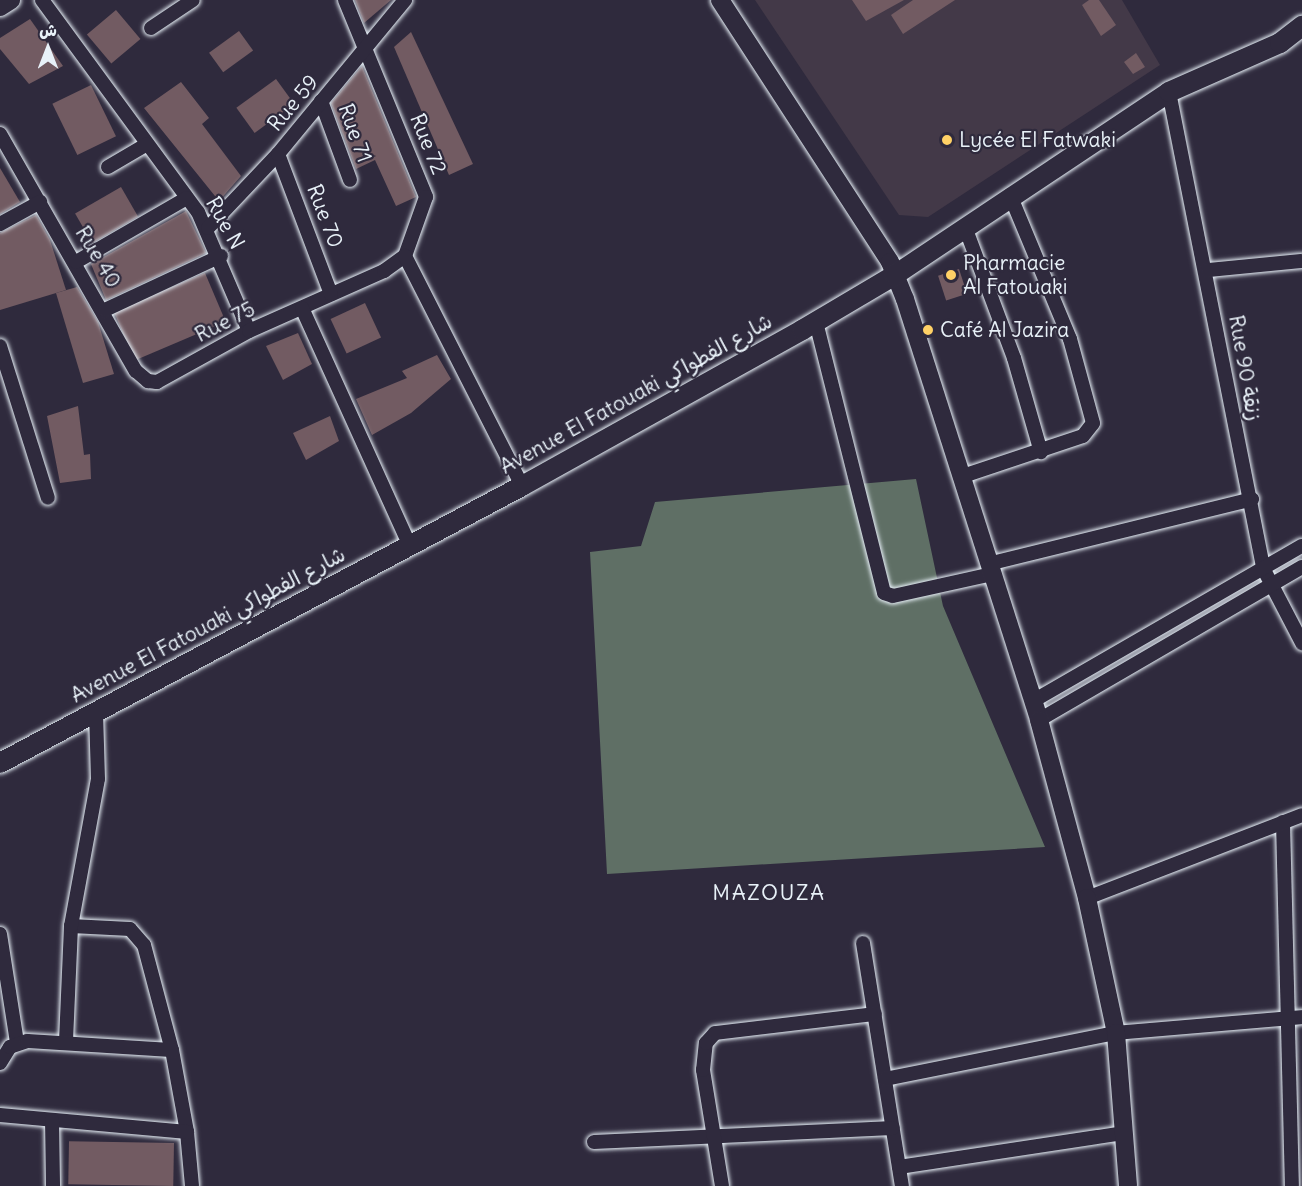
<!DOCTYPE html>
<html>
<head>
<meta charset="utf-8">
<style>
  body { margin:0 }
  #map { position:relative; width:1302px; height:1186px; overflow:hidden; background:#2f2a3d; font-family:Delius,"Playpen Sans Arabic",sans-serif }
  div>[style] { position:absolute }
  .built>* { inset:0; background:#433948 }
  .green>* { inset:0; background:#5f6f65 }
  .building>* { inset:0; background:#725b62; transform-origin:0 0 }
  .roads { filter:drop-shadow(0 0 2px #e8f1f8) drop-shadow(0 0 2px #e8f1f8) }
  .minor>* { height:14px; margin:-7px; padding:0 7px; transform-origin:7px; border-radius:7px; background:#2f2a3d }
  .tertiary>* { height:18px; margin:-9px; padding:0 9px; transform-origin:9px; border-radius:9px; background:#2f2a3d }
  .secondary>* { height:20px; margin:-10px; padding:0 10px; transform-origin:10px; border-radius:10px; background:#2f2a3d }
  .dots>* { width:16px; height:16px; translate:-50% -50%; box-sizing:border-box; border:3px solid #2f2a3d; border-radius:50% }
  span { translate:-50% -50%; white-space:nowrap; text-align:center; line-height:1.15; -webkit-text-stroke:4.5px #2f2a3d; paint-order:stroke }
  .street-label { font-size:21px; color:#e8f1f8 }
  .poi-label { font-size:21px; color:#e8f1f8 }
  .left { translate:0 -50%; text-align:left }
  .neighbourhood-label { font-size:22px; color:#e8f1f8; letter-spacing:1.5px }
  .north { position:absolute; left:18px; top:18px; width:60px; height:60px; -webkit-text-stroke:4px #2f2a3d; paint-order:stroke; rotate:0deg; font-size:16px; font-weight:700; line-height:24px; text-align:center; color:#e8f1f8 }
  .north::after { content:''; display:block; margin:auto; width:21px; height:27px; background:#e8f1f8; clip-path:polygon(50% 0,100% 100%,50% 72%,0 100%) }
</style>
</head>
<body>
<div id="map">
  <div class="built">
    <div style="clip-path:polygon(755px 0,1122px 0,1160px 65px,928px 217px,899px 215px)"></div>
  </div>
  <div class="green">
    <div style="clip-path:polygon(916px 479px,943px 606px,1045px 847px,607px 874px,590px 552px,641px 546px,655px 502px)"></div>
  </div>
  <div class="building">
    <div style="clip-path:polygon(355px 0,391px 0,364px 23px)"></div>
    <div style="clip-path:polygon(852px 0,904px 0,866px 21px)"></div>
    <div style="clip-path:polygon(913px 0,955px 0,903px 34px,891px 15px)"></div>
    <div style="clip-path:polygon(1089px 0,1099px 0,1116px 25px,1101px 36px,1082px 5px)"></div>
    <div style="left:116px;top:10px;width:38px;height:38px;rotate:50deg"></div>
    <div style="clip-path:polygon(30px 19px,63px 66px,29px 84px,0 49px,0 38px)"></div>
    <div style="left:239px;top:31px;width:24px;height:37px;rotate:54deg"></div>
    <div style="clip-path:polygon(411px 32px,473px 164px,449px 175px,394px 47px)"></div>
    <div style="clip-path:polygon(1136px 53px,1145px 67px,1133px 74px,1124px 62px)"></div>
    <div style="clip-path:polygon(362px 66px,416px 197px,396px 206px,375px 160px,356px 169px,331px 103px)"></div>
    <div style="left:276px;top:79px;width:31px;height:49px;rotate:54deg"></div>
    <div style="clip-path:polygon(181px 82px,209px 118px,202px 124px,241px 176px,219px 201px,144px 108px)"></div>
    <div style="left:91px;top:85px;width:57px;height:43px;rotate:64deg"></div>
    <div style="clip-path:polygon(0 168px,20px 202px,0 214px)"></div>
    <div style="left:121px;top:187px;width:34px;height:53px;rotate:60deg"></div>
    <div style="clip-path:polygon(186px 211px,206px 253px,106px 300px,91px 264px)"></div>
    <div style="clip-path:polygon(36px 215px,50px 240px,66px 290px,0 310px,0 233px)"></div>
    <div style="left:959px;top:269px;width:26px;height:22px;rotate:72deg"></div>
    <div style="left:205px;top:273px;width:53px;height:99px;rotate:67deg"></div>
    <div style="clip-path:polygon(77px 287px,98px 322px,114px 374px,83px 383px,56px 293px)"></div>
    <div style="left:365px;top:303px;width:38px;height:38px;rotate:65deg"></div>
    <div style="clip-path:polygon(298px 333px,312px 364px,283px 380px,266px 346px)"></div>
    <div style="clip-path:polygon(437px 355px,451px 379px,411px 413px,372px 435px,356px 399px,407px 378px,402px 371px)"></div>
    <div style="clip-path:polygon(78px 406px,84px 455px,90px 454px,91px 479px,60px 483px,47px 416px)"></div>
    <div style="clip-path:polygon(330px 416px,339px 441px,306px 460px,293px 433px)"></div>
    <div style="left:174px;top:1143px;width:43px;height:105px;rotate:91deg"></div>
  </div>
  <div class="roads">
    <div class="minor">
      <div style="left:42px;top:0;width:263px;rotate:53.7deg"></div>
      <div style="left:198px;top:212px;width:129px;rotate:66.8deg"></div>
      <div style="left:345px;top:0;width:213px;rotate:67.6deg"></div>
      <div style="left:426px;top:197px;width:63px;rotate:109.6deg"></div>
      <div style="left:151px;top:28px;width:50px;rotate:-33.7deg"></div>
      <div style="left:1169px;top:92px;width:485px;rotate:78.8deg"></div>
      <div style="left:1263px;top:568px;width:85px;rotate:62.5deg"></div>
      <div style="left:321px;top:101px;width:84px;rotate:69.8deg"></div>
      <div style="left:0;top:134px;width:273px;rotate:60.2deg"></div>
      <div style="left:136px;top:371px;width:16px;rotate:40deg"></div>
      <div style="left:148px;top:381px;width:9px;rotate:6deg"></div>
      <div style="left:157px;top:382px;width:105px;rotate:-29deg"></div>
      <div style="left:249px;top:331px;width:148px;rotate:-24deg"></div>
      <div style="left:384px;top:271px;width:26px;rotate:-36deg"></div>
      <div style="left:278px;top:154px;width:150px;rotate:69.3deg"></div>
      <div style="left:108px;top:167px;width:45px;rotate:-30.5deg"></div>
      <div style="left:0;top:224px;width:46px;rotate:-28.8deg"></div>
      <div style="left:965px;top:227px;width:140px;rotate:69.5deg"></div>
      <div style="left:1014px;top:358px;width:98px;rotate:74deg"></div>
      <div style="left:208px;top:228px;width:102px;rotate:-46.6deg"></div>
      <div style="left:278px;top:154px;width:200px;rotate:-50.5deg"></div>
      <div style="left:405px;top:256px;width:258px;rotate:63deg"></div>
      <div style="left:76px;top:262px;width:128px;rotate:-30deg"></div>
      <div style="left:1208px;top:270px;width:94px;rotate:-5.5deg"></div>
      <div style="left:302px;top:308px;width:259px;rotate:65.6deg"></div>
      <div style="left:105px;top:310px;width:128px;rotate:-25deg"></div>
      <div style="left:816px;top:322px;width:279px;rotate:75.9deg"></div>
      <div style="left:884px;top:593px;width:9px;rotate:18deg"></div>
      <div style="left:893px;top:596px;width:101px;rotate:-12.5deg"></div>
      <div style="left:0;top:346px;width:159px;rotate:72.5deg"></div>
      <div style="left:963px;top:476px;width:126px;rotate:-18.4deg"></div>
      <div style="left:1083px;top:436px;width:16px;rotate:-52deg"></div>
      <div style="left:1093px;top:423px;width:87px;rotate:-105.3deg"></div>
      <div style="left:1070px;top:339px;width:156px;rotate:-112.6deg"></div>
      <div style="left:988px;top:564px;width:272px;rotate:-13.8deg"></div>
      <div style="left:1033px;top:701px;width:310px;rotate:-30deg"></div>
      <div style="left:1039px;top:720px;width:304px;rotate:-30.2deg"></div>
      <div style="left:1283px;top:822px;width:364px;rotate:88.6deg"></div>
      <div style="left:1087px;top:898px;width:230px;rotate:-21.1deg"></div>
      <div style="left:71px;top:926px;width:59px;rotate:2.9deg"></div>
      <div style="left:130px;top:929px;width:21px;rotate:49deg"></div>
      <div style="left:144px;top:945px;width:109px;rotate:75.1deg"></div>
      <div style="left:172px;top:1050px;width:83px;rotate:79.6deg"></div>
      <div style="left:187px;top:1132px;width:54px;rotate:84.7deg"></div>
      <div style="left:0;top:934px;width:110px;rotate:81.1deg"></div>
      <div style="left:863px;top:943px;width:246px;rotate:80.9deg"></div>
      <div style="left:66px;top:1041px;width:115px;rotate:-87.5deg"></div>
      <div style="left:71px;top:926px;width:149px;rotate:-79.6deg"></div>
      <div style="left:98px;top:779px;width:67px;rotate:-91.7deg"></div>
      <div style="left:0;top:1063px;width:19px;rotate:-58deg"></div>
      <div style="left:10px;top:1047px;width:18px;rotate:-19deg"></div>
      <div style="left:27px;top:1041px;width:145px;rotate:3.6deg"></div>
      <div style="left:885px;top:1079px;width:236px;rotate:-11.3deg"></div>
      <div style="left:1116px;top:1033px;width:187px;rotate:-4.9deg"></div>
      <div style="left:0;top:1115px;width:188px;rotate:5.2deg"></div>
      <div style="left:52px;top:1120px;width:66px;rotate:89.1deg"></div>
      <div style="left:594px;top:1142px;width:299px;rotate:-2.7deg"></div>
      <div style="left:899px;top:1167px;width:228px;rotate:-8.6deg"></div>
      <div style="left:722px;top:1186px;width:118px;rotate:-99.3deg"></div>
      <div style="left:703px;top:1070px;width:27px;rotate:-84deg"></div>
      <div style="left:706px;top:1043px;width:13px;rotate:-48deg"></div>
      <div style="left:715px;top:1033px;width:161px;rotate:-6.8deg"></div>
    </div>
    <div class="tertiary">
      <div style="left:720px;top:0;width:312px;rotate:57deg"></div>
      <div style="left:890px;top:262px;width:40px;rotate:68deg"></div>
      <div style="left:905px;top:299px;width:442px;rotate:72.3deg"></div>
      <div style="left:1039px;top:720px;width:184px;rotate:74.9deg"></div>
      <div style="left:1087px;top:898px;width:138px;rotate:77.9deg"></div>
      <div style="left:1116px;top:1033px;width:153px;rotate:85.5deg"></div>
      <div style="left:0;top:7px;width:13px;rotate:-32deg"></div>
    </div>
    <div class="secondary">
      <div style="left:0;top:763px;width:591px;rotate:-27.95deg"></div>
      <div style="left:522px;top:486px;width:321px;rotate:-29.1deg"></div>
      <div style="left:802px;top:330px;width:108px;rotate:-30.6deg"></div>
      <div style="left:895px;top:275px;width:329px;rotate:-33.7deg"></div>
      <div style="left:1169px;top:92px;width:121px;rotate:-23.8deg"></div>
      <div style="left:1280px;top:43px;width:28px;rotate:-38deg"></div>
    </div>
  </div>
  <div class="dots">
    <div style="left:947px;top:140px;background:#ffd166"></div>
    <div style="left:951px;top:275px;background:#ffd166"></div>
    <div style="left:928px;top:330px;background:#ffd166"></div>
  </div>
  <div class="street-label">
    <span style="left:293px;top:103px;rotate:-50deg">Rue 59</span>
    <span style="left:355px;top:133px;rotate:70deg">Rue 71</span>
    <span style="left:428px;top:144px;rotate:68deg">Rue 72</span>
    <span style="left:325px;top:216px;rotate:69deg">Rue 70</span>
    <span style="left:225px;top:223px;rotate:61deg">Rue N</span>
    <span style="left:98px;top:257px;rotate:59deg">Rue 40</span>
    <span style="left:225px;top:322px;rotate:-27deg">Rue 75</span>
    <span style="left:1245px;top:368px;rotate:80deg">Rue 90 زنقة</span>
    <span style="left:636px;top:394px;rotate:-29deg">Avenue El Fatouaki شارع الفطواكي</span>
    <span style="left:208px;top:625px;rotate:-28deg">Avenue El Fatouaki شارع الفطواكي</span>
  </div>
  <div class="poi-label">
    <span class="left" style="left:959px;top:140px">Lycée El Fatwaki</span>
    <span class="left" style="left:963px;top:275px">Pharmacie<br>Al Fatouaki</span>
    <span class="left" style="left:940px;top:330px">Café Al Jazira</span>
  </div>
  <div class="neighbourhood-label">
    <span style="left:769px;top:893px">MAZOUZA</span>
  </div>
  <div class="north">ش</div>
</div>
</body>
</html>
